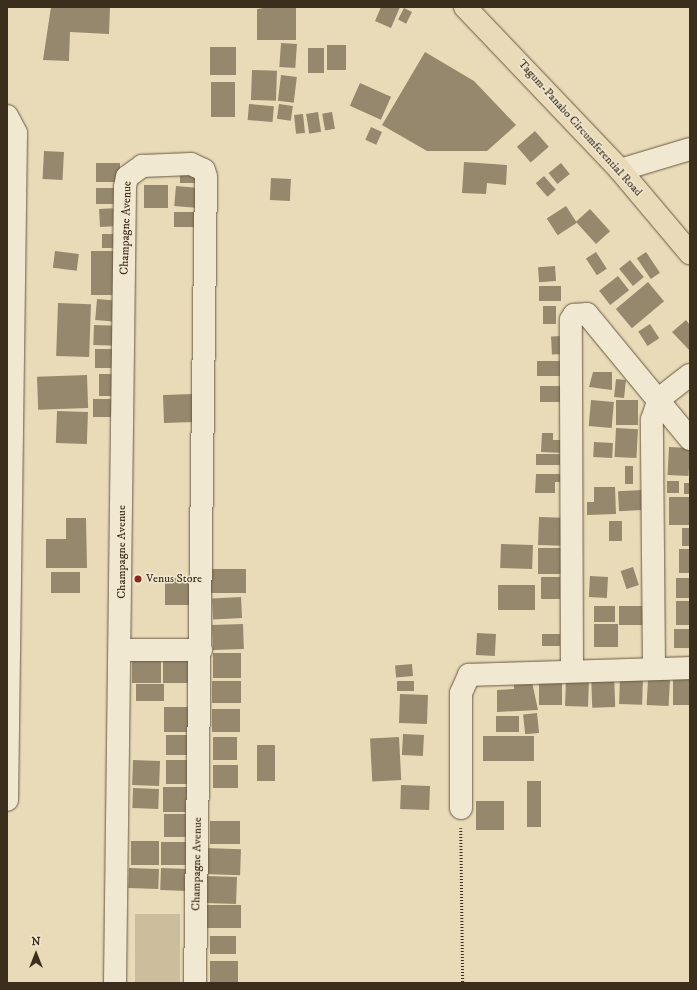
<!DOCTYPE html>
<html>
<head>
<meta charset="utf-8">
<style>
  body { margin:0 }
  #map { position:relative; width:697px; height:990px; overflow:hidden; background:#eadbb8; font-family:"IM FELL DW Pica",serif }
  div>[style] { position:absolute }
  .green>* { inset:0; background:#ccbe9d; transform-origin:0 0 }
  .building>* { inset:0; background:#96886d; transform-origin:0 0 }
  .path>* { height:2.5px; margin-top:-1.25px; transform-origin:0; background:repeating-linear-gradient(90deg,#3b2e1c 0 1px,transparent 0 3px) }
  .roads { filter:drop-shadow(0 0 1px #675943) drop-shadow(0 0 1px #675943) }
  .minor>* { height:22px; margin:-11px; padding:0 11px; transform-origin:11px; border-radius:11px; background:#f1e8d1 }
  .major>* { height:22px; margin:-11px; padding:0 11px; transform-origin:11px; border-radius:11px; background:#eadbb8 }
  .dots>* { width:11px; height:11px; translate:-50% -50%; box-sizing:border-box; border:2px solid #f1e8d1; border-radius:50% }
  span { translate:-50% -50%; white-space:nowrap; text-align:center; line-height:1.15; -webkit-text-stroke:3px #f1e8d1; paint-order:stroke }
  .street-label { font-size:12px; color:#3b2e1c }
  .poi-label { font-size:12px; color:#3b2e1c }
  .left { translate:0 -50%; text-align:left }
  .frame { position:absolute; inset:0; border:8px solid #3b2e1c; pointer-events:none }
  .north { position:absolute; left:16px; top:934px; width:40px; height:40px; -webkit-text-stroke:3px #f1e8d1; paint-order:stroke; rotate:0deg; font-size:11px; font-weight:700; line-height:16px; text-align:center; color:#3b2e1c }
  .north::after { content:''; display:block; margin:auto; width:14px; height:18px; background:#3b2e1c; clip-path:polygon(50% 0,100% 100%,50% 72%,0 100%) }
</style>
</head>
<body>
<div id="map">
  <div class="green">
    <div style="left:135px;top:914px;width:45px;height:69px"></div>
  </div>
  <div class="building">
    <div style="clip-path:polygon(51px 7px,110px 7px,109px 34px,70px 32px,69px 61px,43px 60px)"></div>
    <div style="clip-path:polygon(270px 7px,296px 7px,296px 40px,257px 40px,257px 9px)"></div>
    <div style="clip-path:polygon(381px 7px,400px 7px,391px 28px,375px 21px)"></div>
    <div style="left:404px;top:8px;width:9px;height:13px;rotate:27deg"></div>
    <div style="left:281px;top:43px;width:16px;height:24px;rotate:4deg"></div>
    <div style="left:346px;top:45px;width:25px;height:19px;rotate:90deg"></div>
    <div style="left:210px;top:47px;width:26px;height:28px"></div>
    <div style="left:308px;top:48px;width:16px;height:25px"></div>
    <div style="clip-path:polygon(425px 52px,474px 81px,516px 125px,487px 151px,427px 151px,382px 125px)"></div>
    <div style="left:252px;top:70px;width:25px;height:30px;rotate:2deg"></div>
    <div style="left:281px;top:75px;width:16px;height:26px;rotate:7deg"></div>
    <div style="left:211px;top:82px;width:24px;height:35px"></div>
    <div style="left:360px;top:83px;width:34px;height:25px;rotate:24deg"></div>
    <div style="left:249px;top:104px;width:25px;height:16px;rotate:5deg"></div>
    <div style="left:279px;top:104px;width:14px;height:15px;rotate:8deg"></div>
    <div style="left:318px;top:112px;width:20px;height:12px;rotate:81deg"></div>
    <div style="left:332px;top:112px;width:17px;height:10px;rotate:80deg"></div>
    <div style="left:303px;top:114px;width:19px;height:9px;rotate:84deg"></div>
    <div style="left:371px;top:127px;width:12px;height:14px;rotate:24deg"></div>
    <div style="left:535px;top:131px;width:21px;height:24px;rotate:49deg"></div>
    <div style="left:44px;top:151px;width:20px;height:28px;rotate:3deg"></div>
    <div style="clip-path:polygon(464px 162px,507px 165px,506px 185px,487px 183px,486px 194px,462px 193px)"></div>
    <div style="left:120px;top:163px;width:19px;height:24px;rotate:90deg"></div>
    <div style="left:561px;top:163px;width:14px;height:16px;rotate:51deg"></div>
    <div style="left:180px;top:167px;width:17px;height:16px"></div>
    <div style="left:544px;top:176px;width:18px;height:11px;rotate:49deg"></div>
    <div style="left:271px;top:178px;width:20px;height:22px;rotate:3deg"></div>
    <div style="left:144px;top:185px;width:24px;height:23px"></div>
    <div style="left:176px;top:186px;width:24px;height:20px;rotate:5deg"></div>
    <div style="left:96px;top:188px;width:24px;height:16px"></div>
    <div style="left:566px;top:206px;width:20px;height:23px;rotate:57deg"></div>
    <div style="left:118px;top:208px;width:18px;height:19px;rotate:87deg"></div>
    <div style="left:590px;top:209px;width:30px;height:19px;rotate:48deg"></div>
    <div style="left:174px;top:212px;width:25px;height:15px"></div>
    <div style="left:102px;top:234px;width:17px;height:14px"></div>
    <div style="left:55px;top:251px;width:24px;height:17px;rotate:7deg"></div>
    <div style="left:91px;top:251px;width:29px;height:44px"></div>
    <div style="left:596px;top:252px;width:20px;height:12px;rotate:57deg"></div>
    <div style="left:646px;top:252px;width:25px;height:11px;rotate:56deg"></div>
    <div style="left:630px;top:260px;width:22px;height:14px;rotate:51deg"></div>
    <div style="left:555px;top:266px;width:15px;height:17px;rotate:86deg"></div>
    <div style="left:618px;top:276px;width:18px;height:24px;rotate:52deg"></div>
    <div style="left:648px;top:282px;width:25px;height:42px;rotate:50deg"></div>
    <div style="left:539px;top:286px;width:22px;height:15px"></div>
    <div style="left:97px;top:299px;width:21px;height:21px;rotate:5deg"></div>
    <div style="left:58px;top:303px;width:33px;height:53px;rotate:2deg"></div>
    <div style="left:543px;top:306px;width:13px;height:18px"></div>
    <div style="clip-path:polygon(686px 320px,690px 325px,689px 350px,672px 332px)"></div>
    <div style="left:650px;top:324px;width:17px;height:14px;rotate:57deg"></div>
    <div style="left:94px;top:325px;width:24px;height:20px;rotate:2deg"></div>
    <div style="left:562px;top:336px;width:18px;height:11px;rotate:87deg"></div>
    <div style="left:95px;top:349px;width:23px;height:19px"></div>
    <div style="left:562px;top:361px;width:15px;height:25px;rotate:90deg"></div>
    <div style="clip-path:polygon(593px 372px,612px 372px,612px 390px,589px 387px)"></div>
    <div style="left:99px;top:374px;width:17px;height:22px"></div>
    <div style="left:87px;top:375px;width:33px;height:50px;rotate:88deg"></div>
    <div style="left:616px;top:379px;width:10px;height:18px;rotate:6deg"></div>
    <div style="left:540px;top:386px;width:22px;height:16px"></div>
    <div style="left:193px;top:394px;width:28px;height:30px;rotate:88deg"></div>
    <div style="left:93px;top:399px;width:22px;height:18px"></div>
    <div style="left:591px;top:400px;width:23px;height:26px;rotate:5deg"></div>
    <div style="left:616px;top:400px;width:22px;height:25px"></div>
    <div style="left:57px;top:411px;width:31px;height:32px;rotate:2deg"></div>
    <div style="left:616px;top:428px;width:22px;height:29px;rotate:3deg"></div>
    <div style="clip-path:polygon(542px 433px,553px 433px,553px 440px,563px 440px,563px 453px,541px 452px)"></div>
    <div style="left:594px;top:442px;width:19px;height:15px;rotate:3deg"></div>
    <div style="left:669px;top:447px;width:21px;height:28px;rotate:3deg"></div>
    <div style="left:560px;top:454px;width:11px;height:24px;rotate:90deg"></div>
    <div style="left:625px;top:466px;width:8px;height:18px"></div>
    <div style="clip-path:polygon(536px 474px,565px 474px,565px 482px,555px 482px,555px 493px,535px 493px)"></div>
    <div style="left:667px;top:481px;width:12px;height:12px"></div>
    <div style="left:684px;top:483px;width:6px;height:11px"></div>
    <div style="clip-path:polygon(594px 487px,615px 487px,616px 514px,587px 515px,587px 502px,594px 502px)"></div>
    <div style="left:642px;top:490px;width:20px;height:24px;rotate:87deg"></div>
    <div style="left:690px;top:497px;width:28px;height:21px;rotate:90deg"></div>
    <div style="left:539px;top:517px;width:25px;height:28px;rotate:2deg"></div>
    <div style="clip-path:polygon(66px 518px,86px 518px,87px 568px,46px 568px,46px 539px,66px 539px)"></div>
    <div style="left:609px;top:521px;width:13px;height:20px"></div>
    <div style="left:682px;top:528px;width:8px;height:18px"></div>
    <div style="left:501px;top:544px;width:32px;height:24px;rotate:2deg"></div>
    <div style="left:538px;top:548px;width:26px;height:26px"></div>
    <div style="left:679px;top:549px;width:11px;height:24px"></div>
    <div style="left:633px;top:567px;width:19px;height:13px;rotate:72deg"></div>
    <div style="left:211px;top:569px;width:35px;height:24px"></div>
    <div style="left:51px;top:572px;width:29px;height:21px"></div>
    <div style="left:590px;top:576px;width:18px;height:21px;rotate:3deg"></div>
    <div style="left:541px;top:577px;width:19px;height:22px"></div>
    <div style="left:165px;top:578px;width:27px;height:27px"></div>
    <div style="left:676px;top:578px;width:14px;height:20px"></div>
    <div style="left:498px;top:585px;width:37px;height:25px"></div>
    <div style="left:241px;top:597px;width:21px;height:29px;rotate:87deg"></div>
    <div style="left:676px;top:601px;width:14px;height:24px"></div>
    <div style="left:594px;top:606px;width:21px;height:16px"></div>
    <div style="left:619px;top:606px;width:26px;height:19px"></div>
    <div style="left:243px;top:624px;width:25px;height:31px;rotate:88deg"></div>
    <div style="left:618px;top:624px;width:23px;height:24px;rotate:90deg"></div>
    <div style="left:674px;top:629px;width:16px;height:19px"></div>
    <div style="left:477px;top:633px;width:19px;height:22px;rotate:3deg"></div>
    <div style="left:542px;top:634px;width:18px;height:12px"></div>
    <div style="left:213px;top:653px;width:28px;height:25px"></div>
    <div style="left:132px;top:657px;width:29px;height:26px"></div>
    <div style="left:163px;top:657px;width:28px;height:26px"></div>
    <div style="left:412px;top:664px;width:12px;height:17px;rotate:85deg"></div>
    <div style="left:614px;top:672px;width:35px;height:23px;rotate:88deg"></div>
    <div style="left:620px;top:678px;width:23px;height:26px;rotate:2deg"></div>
    <div style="left:673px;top:678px;width:17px;height:27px"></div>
    <div style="left:566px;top:679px;width:23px;height:27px;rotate:2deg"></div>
    <div style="left:648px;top:679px;width:22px;height:26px;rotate:3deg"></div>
    <div style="left:241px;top:681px;width:22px;height:29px;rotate:90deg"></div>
    <div style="left:397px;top:681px;width:17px;height:10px"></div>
    <div style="left:539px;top:681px;width:23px;height:24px"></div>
    <div style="clip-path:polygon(532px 682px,538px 710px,497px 712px,497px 690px,514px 689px,514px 683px)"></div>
    <div style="left:136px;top:684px;width:28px;height:17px"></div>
    <div style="left:400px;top:694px;width:28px;height:29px;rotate:2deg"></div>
    <div style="left:164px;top:707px;width:27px;height:25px"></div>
    <div style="left:212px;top:709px;width:28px;height:23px"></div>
    <div style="left:537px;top:713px;width:20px;height:14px;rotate:84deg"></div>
    <div style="left:496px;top:716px;width:23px;height:16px"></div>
    <div style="left:403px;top:734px;width:21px;height:21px;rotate:3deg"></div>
    <div style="left:166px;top:735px;width:25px;height:20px"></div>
    <div style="left:483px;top:736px;width:51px;height:25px"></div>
    <div style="left:213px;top:737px;width:24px;height:23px"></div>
    <div style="left:399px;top:737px;width:43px;height:29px;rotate:87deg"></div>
    <div style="left:257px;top:745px;width:18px;height:36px"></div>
    <div style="left:133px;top:760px;width:27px;height:25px;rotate:2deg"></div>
    <div style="left:166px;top:760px;width:25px;height:24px"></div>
    <div style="left:213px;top:765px;width:25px;height:23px"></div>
    <div style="left:527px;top:781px;width:14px;height:46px"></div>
    <div style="left:401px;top:785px;width:29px;height:24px;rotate:2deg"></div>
    <div style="left:163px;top:787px;width:27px;height:25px"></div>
    <div style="left:133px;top:788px;width:26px;height:20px;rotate:2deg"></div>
    <div style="left:476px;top:801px;width:28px;height:29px"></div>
    <div style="left:164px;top:814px;width:26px;height:23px"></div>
    <div style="left:210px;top:821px;width:30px;height:23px"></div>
    <div style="left:131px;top:841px;width:28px;height:24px"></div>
    <div style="left:161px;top:842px;width:27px;height:23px"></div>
    <div style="left:205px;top:848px;width:36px;height:26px;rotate:2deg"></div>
    <div style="left:129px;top:868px;width:30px;height:20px;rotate:2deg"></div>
    <div style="left:161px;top:868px;width:29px;height:22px;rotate:2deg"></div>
    <div style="left:206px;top:876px;width:31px;height:27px;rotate:2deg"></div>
    <div style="left:204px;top:905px;width:37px;height:23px"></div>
    <div style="left:236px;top:936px;width:18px;height:26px;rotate:90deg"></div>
    <div style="left:238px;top:961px;width:22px;height:28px;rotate:90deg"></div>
  </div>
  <div class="path">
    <div style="left:461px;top:828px;width:155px;rotate:89.3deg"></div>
  </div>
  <div class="roads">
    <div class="minor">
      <div style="left:7px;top:116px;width:19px;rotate:62deg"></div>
      <div style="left:16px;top:133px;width:667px;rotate:90.77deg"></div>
      <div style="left:620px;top:170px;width:73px;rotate:-16.7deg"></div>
      <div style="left:121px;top:650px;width:80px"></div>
      <div style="left:654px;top:669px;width:249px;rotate:-90.5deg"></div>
      <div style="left:652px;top:420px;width:22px;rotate:-72deg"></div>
      <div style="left:659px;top:399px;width:39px;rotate:-38deg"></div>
      <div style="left:572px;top:671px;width:351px;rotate:-90.2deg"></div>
      <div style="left:571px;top:320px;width:6px;rotate:-59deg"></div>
      <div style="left:574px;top:315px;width:13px;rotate:-4deg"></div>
      <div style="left:587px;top:314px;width:162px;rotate:50.5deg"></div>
      <div style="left:461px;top:808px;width:115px;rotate:-90deg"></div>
      <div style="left:461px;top:693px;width:20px;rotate:-66deg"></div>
      <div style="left:469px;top:675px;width:221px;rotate:-1.8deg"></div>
      <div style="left:115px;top:983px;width:796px;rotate:-89.28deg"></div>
      <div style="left:125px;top:187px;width:10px;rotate:-79deg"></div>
      <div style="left:127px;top:177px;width:19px;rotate:-36deg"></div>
      <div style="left:142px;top:166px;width:49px;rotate:-2.3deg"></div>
      <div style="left:191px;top:164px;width:14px;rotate:25deg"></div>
      <div style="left:204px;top:170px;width:7px;rotate:74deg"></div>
      <div style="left:206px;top:177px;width:806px;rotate:90.78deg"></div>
    </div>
    <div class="major">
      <div style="left:465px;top:7px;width:225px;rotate:46.4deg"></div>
      <div style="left:620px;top:170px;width:109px;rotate:49.9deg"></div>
    </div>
  </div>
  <div class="dots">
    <div style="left:138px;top:579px;background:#8f2418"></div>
  </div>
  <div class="street-label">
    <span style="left:580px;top:128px;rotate:48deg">Tagum-Panabo Circumferential Road</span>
    <span style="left:126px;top:228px;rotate:-88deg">Champagne Avenue</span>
    <span style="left:122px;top:552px;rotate:-90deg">Champagne Avenue</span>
    <span style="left:197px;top:864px;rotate:-89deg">Champagne Avenue</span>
  </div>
  <div class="poi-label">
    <span class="left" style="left:146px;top:579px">Venus Store</span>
  </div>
  <div class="frame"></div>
  <div class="north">N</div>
</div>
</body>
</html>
